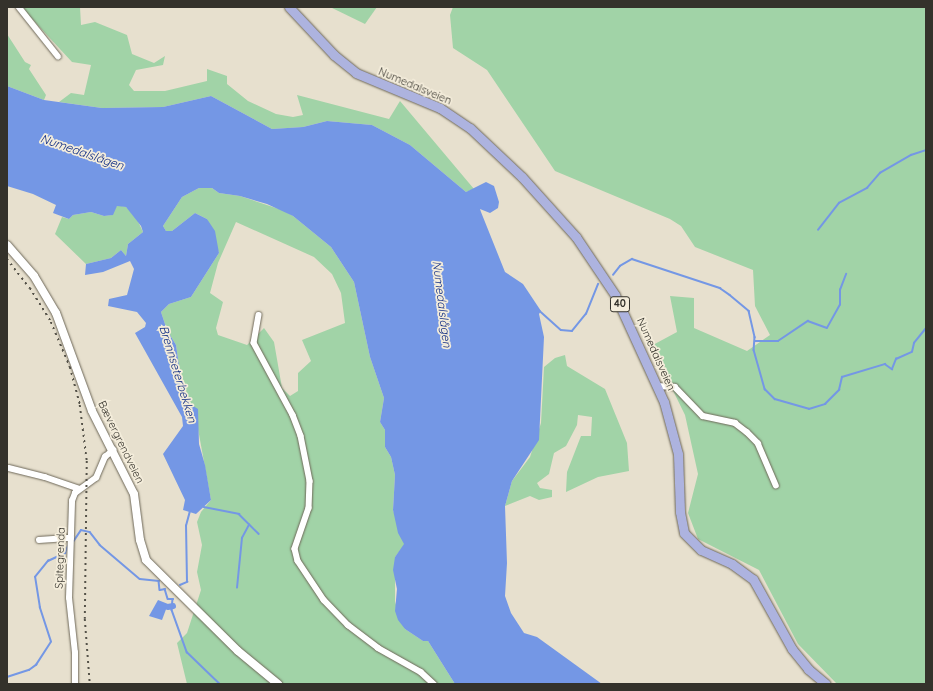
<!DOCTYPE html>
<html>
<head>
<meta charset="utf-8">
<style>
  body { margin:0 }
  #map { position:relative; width:933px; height:691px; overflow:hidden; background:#e7e0ce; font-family:Quicksand,sans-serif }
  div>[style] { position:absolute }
  .green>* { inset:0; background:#a1d3a7 }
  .water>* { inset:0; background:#7497e5 }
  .stream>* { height:1.5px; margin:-0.75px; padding:0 0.75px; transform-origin:0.75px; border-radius:0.75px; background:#7497e5 }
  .canal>* { height:5.5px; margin:-2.75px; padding:0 2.75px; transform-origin:2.75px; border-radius:2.75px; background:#7497e5 }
  .roads { filter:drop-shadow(0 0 1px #6e6859) drop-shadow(0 0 1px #6e6859) }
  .minor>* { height:5.5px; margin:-2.75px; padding:0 2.75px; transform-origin:2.75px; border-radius:2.75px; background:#fff }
  .secondary>* { height:8px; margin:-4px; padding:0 4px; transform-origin:4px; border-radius:4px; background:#fff }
  .primary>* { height:9px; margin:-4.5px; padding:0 4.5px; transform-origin:4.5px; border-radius:4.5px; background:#adb3df }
  .rail>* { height:1.5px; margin-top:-0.75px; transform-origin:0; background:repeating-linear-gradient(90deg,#555249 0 2px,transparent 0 6px) }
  span { translate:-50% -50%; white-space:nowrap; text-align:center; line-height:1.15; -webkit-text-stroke:3.5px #f4eddb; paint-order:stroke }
  .shield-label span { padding:1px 3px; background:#f4eddb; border:1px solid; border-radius:3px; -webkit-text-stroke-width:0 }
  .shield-label { font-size:10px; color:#34322b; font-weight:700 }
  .street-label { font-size:11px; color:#34322b }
  .water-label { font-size:12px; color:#0d2a83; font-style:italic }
  .frame { position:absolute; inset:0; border:8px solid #34322b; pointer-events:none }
</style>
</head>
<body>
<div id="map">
  <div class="green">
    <div style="clip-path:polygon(21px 7px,80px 7px,81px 25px,95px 22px,127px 35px,132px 54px,154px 63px,165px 56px,163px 65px,136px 70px,129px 85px,134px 91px,165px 91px,207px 81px,207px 69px,227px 76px,227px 84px,248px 101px,276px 114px,293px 117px,303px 115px,297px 95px,389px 119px,400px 101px,474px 189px,466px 192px,410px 145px,372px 125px,327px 121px,303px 127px,272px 129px,211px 96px,163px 107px,102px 108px,59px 102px,71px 93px,84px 95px,91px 65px,72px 62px)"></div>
    <div style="clip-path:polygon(330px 7px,377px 7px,365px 24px)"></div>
    <div style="clip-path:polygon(453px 7px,926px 7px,926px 684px,837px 684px,798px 644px,759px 570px,698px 539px,688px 513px,698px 474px,685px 415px,651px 346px,677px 332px,670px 296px,694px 298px,694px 328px,747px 351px,770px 335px,755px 306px,753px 270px,695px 247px,681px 226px,670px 219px,555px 171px,487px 70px,453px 48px,450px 15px)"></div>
    <div style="clip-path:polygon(7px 34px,25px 62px,31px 65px,29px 69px,46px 95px,44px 100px,7px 86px)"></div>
    <div style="clip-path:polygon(evenodd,199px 188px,212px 188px,219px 193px,240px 196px,282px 210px,293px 216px,331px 247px,354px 282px,370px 357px,384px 398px,380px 422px,385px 430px,385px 447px,391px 457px,395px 475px,393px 510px,405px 544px,395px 557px,395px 602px,405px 629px,423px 641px,428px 641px,455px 684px,187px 684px,177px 643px,187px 633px,201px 590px,197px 572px,202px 545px,197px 522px,201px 512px,211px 500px,198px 429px,190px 404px,183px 393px,176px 345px,167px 330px,161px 312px,169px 304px,191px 297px,219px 253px,207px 219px,195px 213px,172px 231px,166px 231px,163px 226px,182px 197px,199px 188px,236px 222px,314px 257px,332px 274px,341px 293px,345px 323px,302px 340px,311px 361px,298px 373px,298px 391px,290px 396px,282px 388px,274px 342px,264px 328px,247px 345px,218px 335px,216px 328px,223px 302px,210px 293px,218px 263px,236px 222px)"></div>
    <div style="clip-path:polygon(117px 205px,126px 207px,135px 215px,143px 232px,128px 244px,126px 256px,121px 250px,111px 258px,86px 264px,55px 234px,62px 217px,69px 219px,73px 215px,91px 212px,104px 216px,112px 215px)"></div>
    <div style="clip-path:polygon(565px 355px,567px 366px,605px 389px,627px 443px,629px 471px,598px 477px,566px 492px,567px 472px,581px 436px,591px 436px,592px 417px,578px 415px,577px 425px,566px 446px,554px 453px,549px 474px,537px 483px,540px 488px,552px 490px,552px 497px,539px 500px,530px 496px,505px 506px,512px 481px,530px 457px,541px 423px,544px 367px,555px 358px)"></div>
  </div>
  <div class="water">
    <div style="clip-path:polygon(7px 86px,44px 100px,102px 108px,163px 107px,211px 96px,272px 129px,303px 127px,327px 121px,372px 125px,410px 145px,466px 192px,486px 182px,494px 186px,499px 202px,498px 208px,490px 213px,480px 209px,481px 212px,505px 272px,523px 284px,541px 311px,539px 314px,544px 337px,539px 440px,512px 481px,505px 506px,507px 563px,505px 596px,511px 613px,524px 633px,537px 637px,602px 684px,455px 684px,428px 641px,423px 641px,405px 629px,398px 620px,395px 611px,397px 589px,393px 570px,395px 557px,404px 544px,398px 533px,393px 510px,395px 475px,391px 457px,385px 447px,385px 430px,380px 422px,384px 398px,370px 357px,354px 282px,331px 247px,293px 216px,267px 204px,240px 196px,219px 193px,212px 188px,199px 188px,182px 197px,163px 226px,166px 231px,172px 231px,195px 213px,207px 219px,215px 231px,219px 253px,191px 297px,169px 304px,161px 312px,167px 330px,176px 345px,183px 393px,190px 404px,198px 409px,199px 444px,205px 465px,211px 500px,196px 514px,183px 510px,185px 500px,163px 454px,183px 426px,182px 417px,135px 333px,145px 327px,146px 323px,137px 312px,108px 306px,109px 299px,127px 295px,134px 269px,130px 261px,103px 272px,85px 275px,86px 264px,111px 258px,121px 250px,126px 256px,128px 244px,143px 232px,141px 226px,126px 207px,117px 206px,113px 215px,104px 216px,91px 212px,73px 215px,69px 219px,53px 213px,56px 205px,33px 194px,7px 186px)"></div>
    <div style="clip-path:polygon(158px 600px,168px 604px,162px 620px,149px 616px)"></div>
  </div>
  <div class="stream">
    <div style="left:818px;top:230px;width:34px;rotate:-52deg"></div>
    <div style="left:839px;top:203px;width:32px;rotate:-28deg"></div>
    <div style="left:867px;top:188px;width:20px;rotate:-49deg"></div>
    <div style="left:880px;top:173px;width:36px;rotate:-30deg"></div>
    <div style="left:911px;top:155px;width:16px;rotate:-18deg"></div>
    <div style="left:613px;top:275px;width:11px;rotate:-52deg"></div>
    <div style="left:620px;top:266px;width:14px;rotate:-30deg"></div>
    <div style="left:632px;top:259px;width:93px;rotate:18.2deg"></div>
    <div style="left:720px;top:288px;width:12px;rotate:35deg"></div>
    <div style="left:730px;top:295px;width:25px;rotate:40deg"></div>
    <div style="left:749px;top:311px;width:27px;rotate:77deg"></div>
    <div style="left:755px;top:337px;width:13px;rotate:94deg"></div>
    <div style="left:754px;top:350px;width:41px;rotate:74.2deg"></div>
    <div style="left:765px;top:389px;width:14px;rotate:45deg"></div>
    <div style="left:775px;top:399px;width:35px;rotate:16deg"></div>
    <div style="left:809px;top:409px;width:17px;rotate:-17deg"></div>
    <div style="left:825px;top:404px;width:20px;rotate:-45deg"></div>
    <div style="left:839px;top:390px;width:13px;rotate:-77deg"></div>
    <div style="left:842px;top:377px;width:45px;rotate:-16.8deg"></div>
    <div style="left:885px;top:364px;width:9px;rotate:36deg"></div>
    <div style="left:892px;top:369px;width:11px;rotate:-68deg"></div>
    <div style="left:896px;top:359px;width:17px;rotate:-24deg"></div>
    <div style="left:912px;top:352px;width:9px;rotate:-77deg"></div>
    <div style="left:914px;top:343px;width:19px;rotate:-51deg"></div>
    <div style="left:540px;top:311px;width:28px;rotate:42deg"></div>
    <div style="left:561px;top:330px;width:11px;rotate:5deg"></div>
    <div style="left:572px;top:331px;width:22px;rotate:-51deg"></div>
    <div style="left:586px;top:314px;width:32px;rotate:-68deg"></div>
    <div style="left:755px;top:341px;width:23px"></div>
    <div style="left:778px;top:341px;width:36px;rotate:-34deg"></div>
    <div style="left:808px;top:321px;width:20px;rotate:20deg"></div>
    <div style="left:827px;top:328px;width:26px;rotate:-61deg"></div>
    <div style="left:840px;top:305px;width:15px;rotate:-90deg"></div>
    <div style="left:840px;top:290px;width:17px;rotate:-69deg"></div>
    <div style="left:204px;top:507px;width:36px;rotate:11deg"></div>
    <div style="left:239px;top:514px;width:28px;rotate:45deg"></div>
    <div style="left:73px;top:542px;width:14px;rotate:-56deg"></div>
    <div style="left:81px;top:530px;width:9px;rotate:13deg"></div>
    <div style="left:90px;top:532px;width:16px;rotate:52deg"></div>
    <div style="left:100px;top:545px;width:52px;rotate:40.4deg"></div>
    <div style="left:140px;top:579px;width:19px;rotate:6deg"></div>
    <div style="left:159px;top:581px;width:9px;rotate:84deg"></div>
    <div style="left:160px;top:590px;width:5px;rotate:-11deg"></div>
    <div style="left:165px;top:589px;width:10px;rotate:73deg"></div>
    <div style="left:168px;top:599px;width:5px"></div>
    <div style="left:173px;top:599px;width:11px;rotate:95deg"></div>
    <div style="left:172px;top:610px;width:45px;rotate:70.3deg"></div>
    <div style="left:187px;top:652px;width:46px;rotate:44.1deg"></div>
    <div style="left:180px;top:585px;width:8px;rotate:-23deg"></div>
    <div style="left:187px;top:582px;width:56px;rotate:-91deg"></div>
    <div style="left:186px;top:526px;width:16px;rotate:-75deg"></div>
    <div style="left:237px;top:588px;width:50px;rotate:-84.3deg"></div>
    <div style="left:242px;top:538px;width:15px;rotate:-62deg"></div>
    <div style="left:7px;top:677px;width:23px;rotate:-18deg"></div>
    <div style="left:29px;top:670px;width:9px;rotate:-36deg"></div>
    <div style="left:36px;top:665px;width:27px;rotate:-57deg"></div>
    <div style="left:51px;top:642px;width:36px;rotate:-108deg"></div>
    <div style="left:40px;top:608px;width:31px;rotate:-99deg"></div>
    <div style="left:35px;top:577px;width:21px;rotate:-51deg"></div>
    <div style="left:48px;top:561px;width:19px;rotate:-25deg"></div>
    <div style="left:65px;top:553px;width:8px;rotate:-67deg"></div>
  </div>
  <div class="canal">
    <div style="left:168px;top:607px;width:5px;rotate:-11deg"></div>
  </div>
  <div class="roads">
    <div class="minor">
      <div style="left:19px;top:7px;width:63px;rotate:51.5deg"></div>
      <div style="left:259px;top:315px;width:28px;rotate:100deg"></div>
      <div style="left:254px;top:343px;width:82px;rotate:61.6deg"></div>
      <div style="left:293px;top:415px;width:22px;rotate:69deg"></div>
      <div style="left:301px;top:436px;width:46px;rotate:78.7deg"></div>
      <div style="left:310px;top:481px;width:27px;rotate:92deg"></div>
      <div style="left:309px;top:508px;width:43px;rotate:108.9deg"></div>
      <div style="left:295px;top:549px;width:12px;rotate:76deg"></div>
      <div style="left:298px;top:561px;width:47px;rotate:56.3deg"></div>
      <div style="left:324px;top:600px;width:35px;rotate:46deg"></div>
      <div style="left:348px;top:625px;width:38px;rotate:37deg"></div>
      <div style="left:378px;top:648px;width:49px;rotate:29.2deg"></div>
      <div style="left:421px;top:672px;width:18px;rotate:43deg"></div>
      <div style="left:657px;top:386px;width:18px;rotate:3deg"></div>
      <div style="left:675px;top:387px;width:40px;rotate:46deg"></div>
      <div style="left:703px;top:416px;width:33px;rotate:12deg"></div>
      <div style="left:735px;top:423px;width:15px;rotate:37deg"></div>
      <div style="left:747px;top:432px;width:16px;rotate:45deg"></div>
      <div style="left:758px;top:443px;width:46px;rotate:66.8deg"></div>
      <div style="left:9px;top:468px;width:37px;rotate:14deg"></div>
      <div style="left:45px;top:477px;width:36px;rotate:19deg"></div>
      <div style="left:39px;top:540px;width:32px;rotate:-4deg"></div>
      <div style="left:75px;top:684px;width:31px;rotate:-90deg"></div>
      <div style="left:75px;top:653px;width:55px;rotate:-96.2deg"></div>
      <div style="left:69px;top:598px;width:97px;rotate:-88.2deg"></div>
      <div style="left:72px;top:501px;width:9px;rotate:-69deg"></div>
      <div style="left:75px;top:493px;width:26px;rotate:-36deg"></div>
      <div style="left:96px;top:478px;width:23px;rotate:-67deg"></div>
      <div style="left:105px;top:457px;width:11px;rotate:-41deg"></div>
    </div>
    <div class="secondary">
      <div style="left:7px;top:245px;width:41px;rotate:48.9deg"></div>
      <div style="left:34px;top:276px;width:43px;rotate:59.3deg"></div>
      <div style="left:56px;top:313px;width:104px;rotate:69.8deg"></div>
      <div style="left:92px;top:411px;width:93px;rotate:63.2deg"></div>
      <div style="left:134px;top:494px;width:46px;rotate:82.6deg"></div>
      <div style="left:140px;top:540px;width:21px;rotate:73deg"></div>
      <div style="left:146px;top:560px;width:129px;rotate:44.7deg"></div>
      <div style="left:238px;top:651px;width:52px;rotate:39.5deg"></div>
    </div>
    <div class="primary">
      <div style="left:289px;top:7px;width:66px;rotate:46.8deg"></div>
      <div style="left:334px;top:55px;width:28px;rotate:39deg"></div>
      <div style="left:356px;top:73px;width:91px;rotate:22.6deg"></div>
      <div style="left:440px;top:108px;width:36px;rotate:34deg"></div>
      <div style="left:470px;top:128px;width:71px;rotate:43.3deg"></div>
      <div style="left:522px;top:177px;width:81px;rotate:48deg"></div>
      <div style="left:576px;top:237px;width:70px;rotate:56.1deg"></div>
      <div style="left:615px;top:295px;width:118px;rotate:65.4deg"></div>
      <div style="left:664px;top:402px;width:54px;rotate:74.9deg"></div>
      <div style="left:678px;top:454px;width:58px;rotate:88deg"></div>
      <div style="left:680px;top:512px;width:21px;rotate:79deg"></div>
      <div style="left:684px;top:533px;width:24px;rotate:45deg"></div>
      <div style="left:701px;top:550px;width:34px;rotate:24deg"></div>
      <div style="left:732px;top:564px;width:26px;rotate:36deg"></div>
      <div style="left:753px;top:579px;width:80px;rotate:60.9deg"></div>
      <div style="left:792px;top:649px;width:26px;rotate:51deg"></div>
      <div style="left:808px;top:669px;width:23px;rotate:40deg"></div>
    </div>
  </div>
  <div class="rail">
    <div style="left:7px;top:259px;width:37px;rotate:52deg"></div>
    <div style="left:30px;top:288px;width:40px;rotate:58deg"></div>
    <div style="left:51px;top:322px;width:49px;rotate:67.1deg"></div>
    <div style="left:70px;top:367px;width:39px;rotate:75deg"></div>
    <div style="left:80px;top:405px;width:56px;rotate:82.9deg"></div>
    <div style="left:87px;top:461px;width:158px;rotate:90.7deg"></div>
    <div style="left:85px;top:619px;width:65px;rotate:85.6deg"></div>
  </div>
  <div class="shield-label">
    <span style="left:620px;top:304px">40</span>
  </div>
  <div class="street-label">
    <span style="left:415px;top:86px;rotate:23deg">Numedalsveien</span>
    <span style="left:656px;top:354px;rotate:66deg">Numedalsveien</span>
    <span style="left:121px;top:442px;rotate:64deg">Bævergrendveien</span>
    <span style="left:60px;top:558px;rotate:-88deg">Spitegrenda</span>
  </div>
  <div class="water-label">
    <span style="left:82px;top:152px;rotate:19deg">Numedalslågen</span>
    <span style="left:442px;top:304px;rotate:83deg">Numedalslågen</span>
    <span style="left:178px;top:374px;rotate:73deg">Brennseterbekken</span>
  </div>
  <div class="frame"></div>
</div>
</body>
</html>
